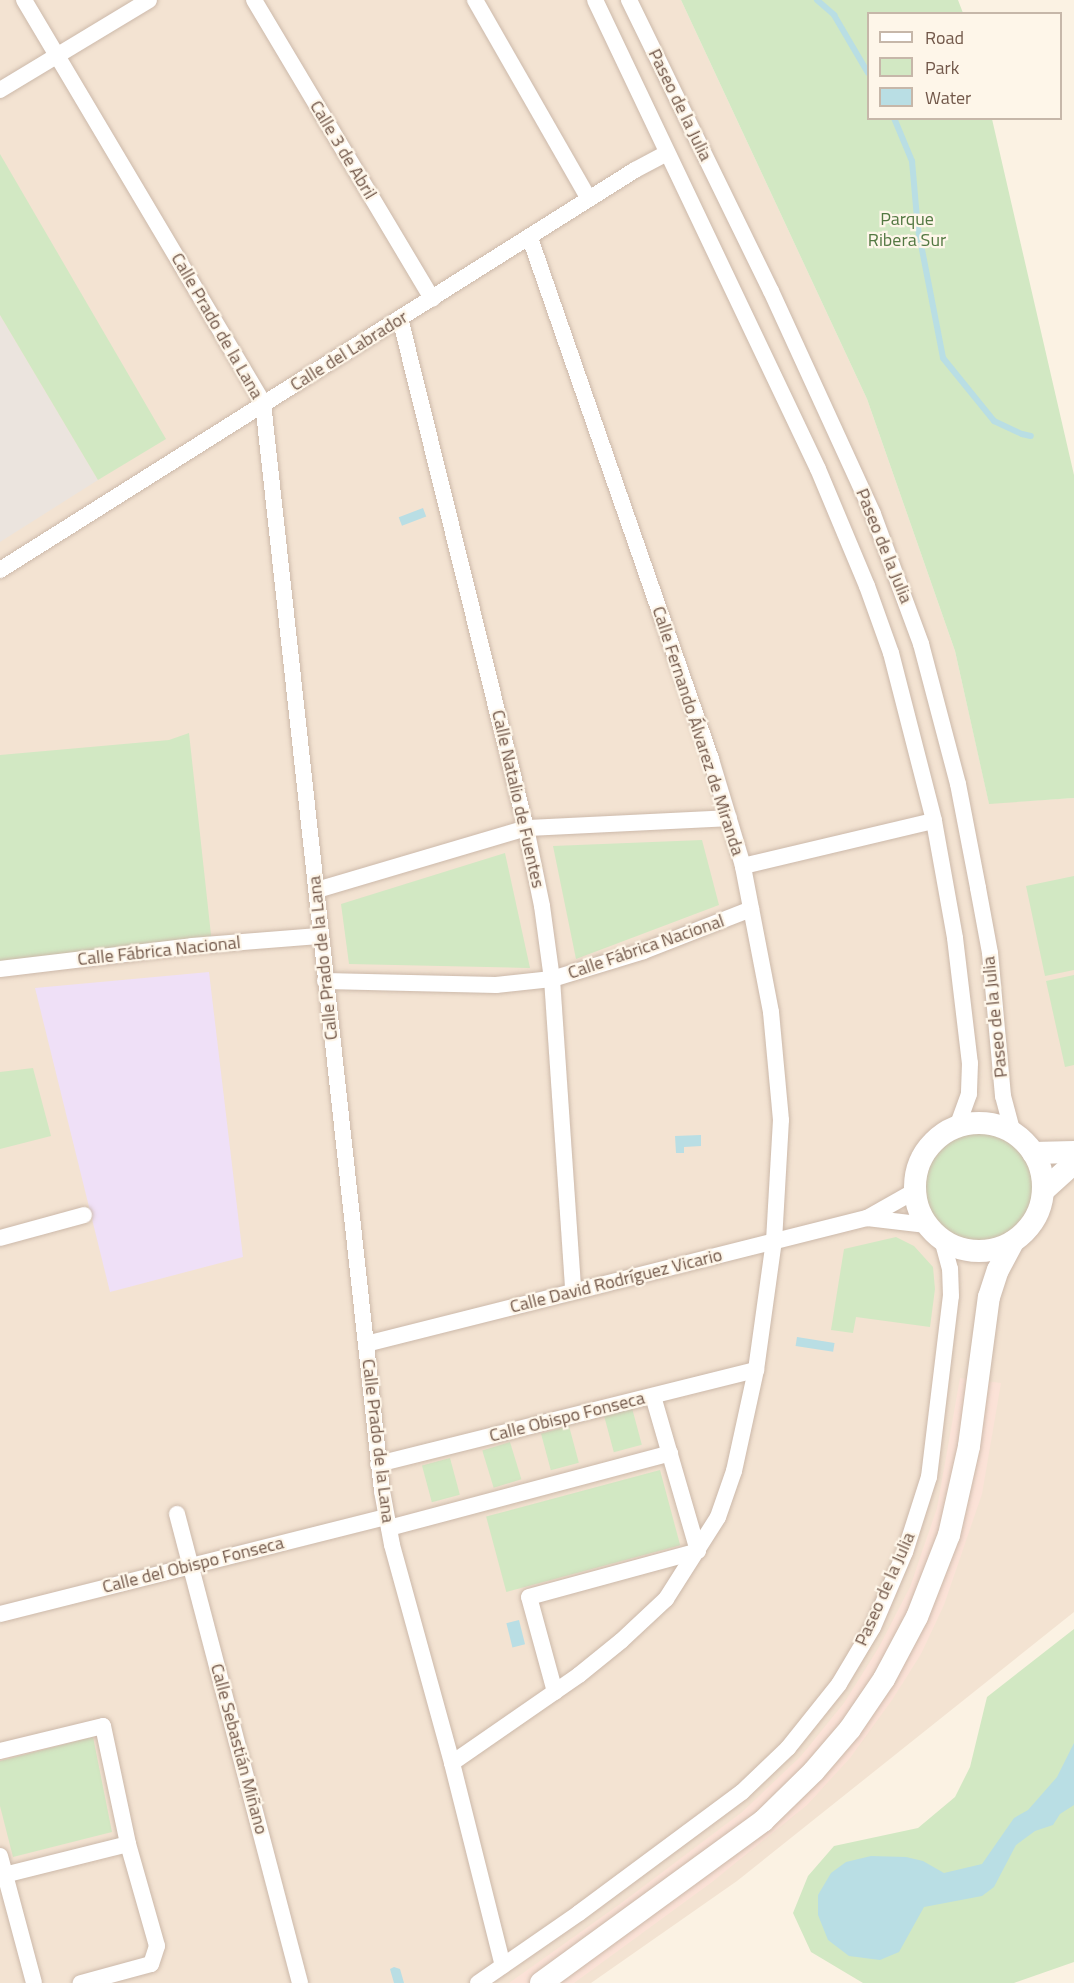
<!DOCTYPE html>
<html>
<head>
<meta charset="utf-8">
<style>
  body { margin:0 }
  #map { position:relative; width:1074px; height:1983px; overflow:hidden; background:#fbf2e3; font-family:"Titillium Web",sans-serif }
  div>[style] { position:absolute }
  .residential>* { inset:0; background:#f3e3d2 }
  .commercial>* { inset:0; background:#fbe2d7 }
  .industrial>* { inset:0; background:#ebe4de }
  .education>* { inset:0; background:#efe0f7 }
  .green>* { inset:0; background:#d2e8c3; transform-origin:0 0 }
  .round { border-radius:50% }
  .water>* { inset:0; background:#b9dee4; transform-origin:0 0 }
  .stream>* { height:6px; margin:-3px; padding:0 3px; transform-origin:3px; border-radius:3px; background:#b9dee4 }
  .roads { filter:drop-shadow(0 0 2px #ccb9aa) drop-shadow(0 0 2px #ccb9aa) }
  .street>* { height:16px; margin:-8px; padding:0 8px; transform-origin:8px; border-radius:8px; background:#fff }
  .secondary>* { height:22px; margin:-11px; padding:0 11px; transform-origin:11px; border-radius:11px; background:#fff }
  .secondary>.ring { margin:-11px; padding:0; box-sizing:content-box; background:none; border:22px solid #fff; border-radius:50% }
  span { translate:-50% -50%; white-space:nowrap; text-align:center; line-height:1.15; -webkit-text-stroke:4.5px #fef6e9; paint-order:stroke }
  .street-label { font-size:18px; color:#72584a }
  .park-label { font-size:18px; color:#537842 }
  .legend { position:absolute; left:867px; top:12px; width:195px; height:108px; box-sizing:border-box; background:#fef6e9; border:2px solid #c6b7a9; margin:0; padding:8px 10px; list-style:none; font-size:18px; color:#72584a }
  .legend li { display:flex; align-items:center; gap:12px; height:30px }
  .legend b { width:30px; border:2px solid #c6b7a9 }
</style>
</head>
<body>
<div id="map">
  <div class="residential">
    <div style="clip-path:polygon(0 0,681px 0,867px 399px,955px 651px,989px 803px,1074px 798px,1074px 1612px,737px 1881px,591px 1983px,0 1983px)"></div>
  </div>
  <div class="commercial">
    <div style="clip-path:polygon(960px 1378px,1001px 1383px,982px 1494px,944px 1605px,921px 1654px,892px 1700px,850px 1758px,807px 1805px,712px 1882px,574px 1983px,509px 1983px,620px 1904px,741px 1813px,801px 1756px,844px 1703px,879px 1647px,910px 1587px,937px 1508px)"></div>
  </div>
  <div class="industrial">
    <div style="clip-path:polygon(0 315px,98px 480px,0 542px)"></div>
  </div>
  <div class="education">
    <div style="clip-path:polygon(209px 972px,243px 1257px,110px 1292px,35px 988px)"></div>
  </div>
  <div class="green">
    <div style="clip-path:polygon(681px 0,958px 0,963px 13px,868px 14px,868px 118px,992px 119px,1074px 475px,1074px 798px,989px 804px,955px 651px,867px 399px)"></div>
    <div style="clip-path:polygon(0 154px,166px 439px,98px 480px,0 315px)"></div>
    <div style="clip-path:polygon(189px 733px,212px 944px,0 969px,0 755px,169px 740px)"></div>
    <div style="clip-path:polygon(702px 840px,719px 905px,576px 959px,553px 846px)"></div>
    <div style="clip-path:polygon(505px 853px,530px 968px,349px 964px,341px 904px)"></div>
    <div style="clip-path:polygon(1074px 876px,1074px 970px,1045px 976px,1026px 886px)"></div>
    <div style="clip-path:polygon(1074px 975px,1074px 1065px,1065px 1067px,1046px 981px)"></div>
    <div style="clip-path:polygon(33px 1068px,51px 1136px,0 1149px,0 1072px)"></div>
    <div class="round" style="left:915px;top:1123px;width:128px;height:128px"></div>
    <div style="clip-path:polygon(896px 1237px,914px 1246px,933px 1267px,935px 1289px,930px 1327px,856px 1317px,853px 1333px,831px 1330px,844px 1249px)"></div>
    <div style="left:632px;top:1408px;width:38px;height:29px;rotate:75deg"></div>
    <div style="left:569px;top:1426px;width:38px;height:29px;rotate:75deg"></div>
    <div style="left:510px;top:1442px;width:39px;height:29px;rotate:73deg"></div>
    <div style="left:450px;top:1458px;width:38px;height:29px;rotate:75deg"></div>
    <div style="left:660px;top:1470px;width:78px;height:180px;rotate:75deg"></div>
    <div style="clip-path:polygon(1074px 1629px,1074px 1962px,1014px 1983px,863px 1983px,811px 1952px,793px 1913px,808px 1876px,834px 1846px,918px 1828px,955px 1797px,970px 1767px,987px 1697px)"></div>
    <div style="clip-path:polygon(93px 1737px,112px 1832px,13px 1857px,0 1806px,0 1761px)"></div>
  </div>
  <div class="water">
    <div style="left:423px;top:508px;width:9px;height:26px;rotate:69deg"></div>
    <div style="clip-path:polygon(701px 1135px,701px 1146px,684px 1147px,684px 1153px,676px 1153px,675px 1136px)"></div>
    <div style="left:797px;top:1337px;width:38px;height:9px;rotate:9deg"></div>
    <div style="left:519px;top:1620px;width:25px;height:13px;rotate:76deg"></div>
    <div style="clip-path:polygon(1074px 1743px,1074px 1805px,1060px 1814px,1053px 1825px,1035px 1831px,1016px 1845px,994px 1887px,982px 1896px,924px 1907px,899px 1952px,880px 1960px,849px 1956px,828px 1940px,818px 1915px,818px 1895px,831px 1873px,846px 1862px,871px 1856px,906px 1857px,923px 1861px,944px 1873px,982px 1864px,1014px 1818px,1028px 1810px,1057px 1777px)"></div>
    <div style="clip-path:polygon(394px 1967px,400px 1969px,404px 1983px,394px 1983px,390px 1969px)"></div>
  </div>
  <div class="stream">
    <div style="left:817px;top:0;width:23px;rotate:41deg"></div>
    <div style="left:834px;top:15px;width:67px;rotate:59.6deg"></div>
    <div style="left:894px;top:118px;width:47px;rotate:67.3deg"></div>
    <div style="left:912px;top:161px;width:68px;rotate:85deg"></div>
    <div style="left:918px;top:229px;width:131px;rotate:79deg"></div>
    <div style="left:943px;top:358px;width:81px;rotate:51deg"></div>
    <div style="left:994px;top:421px;width:31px;rotate:25deg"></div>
    <div style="left:1022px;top:434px;width:9px;rotate:13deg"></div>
  </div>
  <div class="roads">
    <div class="street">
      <div style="left:24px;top:0;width:469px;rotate:59.3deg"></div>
      <div style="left:263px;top:403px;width:1094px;rotate:83.76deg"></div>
      <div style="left:382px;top:1491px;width:55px;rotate:79.5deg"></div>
      <div style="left:392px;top:1545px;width:226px;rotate:74.6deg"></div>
      <div style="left:452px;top:1763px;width:209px;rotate:75.9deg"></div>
      <div style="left:254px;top:0;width:348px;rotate:59.2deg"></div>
      <div style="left:475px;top:0;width:229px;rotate:60.2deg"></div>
      <div style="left:595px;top:0;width:519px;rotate:64.57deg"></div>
      <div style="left:818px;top:469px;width:127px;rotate:67.3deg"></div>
      <div style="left:867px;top:586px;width:71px;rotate:70.3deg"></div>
      <div style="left:891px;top:653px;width:173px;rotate:75.6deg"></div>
      <div style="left:934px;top:821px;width:119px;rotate:79.8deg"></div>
      <div style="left:955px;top:938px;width:126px;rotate:83.2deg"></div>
      <div style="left:970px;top:1063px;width:31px;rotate:92deg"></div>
      <div style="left:969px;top:1094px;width:35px;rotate:110deg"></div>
      <div style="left:629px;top:0;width:324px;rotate:64deg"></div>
      <div style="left:771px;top:291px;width:245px;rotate:65.4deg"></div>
      <div style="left:873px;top:514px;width:139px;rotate:69.7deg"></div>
      <div style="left:921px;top:644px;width:145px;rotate:75.2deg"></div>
      <div style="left:958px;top:784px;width:106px;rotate:79.1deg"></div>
      <div style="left:978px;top:888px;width:66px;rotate:79.5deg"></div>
      <div style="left:990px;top:953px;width:144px;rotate:84.8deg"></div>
      <div style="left:1003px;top:1096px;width:38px;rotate:75deg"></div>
      <div style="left:0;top:90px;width:174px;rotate:-31.1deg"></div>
      <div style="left:400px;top:318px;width:525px;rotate:76.12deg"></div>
      <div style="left:526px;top:828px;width:80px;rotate:78.4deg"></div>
      <div style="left:542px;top:906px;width:74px;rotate:82.2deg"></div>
      <div style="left:552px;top:979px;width:312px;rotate:86.1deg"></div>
      <div style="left:0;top:570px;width:750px;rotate:-32.21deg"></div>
      <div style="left:635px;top:170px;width:36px;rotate:-28deg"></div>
      <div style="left:743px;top:866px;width:196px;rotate:-13.3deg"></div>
      <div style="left:317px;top:890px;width:218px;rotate:-16.5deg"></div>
      <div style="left:526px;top:828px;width:203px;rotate:-2.8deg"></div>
      <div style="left:0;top:969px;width:193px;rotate:-6.8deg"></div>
      <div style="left:192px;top:946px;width:127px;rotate:-4.5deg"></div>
      <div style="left:325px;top:981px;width:171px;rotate:1.3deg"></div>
      <div style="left:496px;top:985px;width:56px;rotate:-6.1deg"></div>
      <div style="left:552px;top:979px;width:96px;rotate:-16.9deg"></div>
      <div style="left:644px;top:951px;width:115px;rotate:-21.4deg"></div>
      <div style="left:867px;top:1218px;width:60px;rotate:6.7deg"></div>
      <div style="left:0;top:1238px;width:87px;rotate:-15.3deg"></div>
      <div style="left:366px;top:1344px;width:517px;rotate:-14.12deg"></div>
      <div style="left:867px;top:1218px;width:55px;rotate:-29.4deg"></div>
      <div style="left:378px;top:1464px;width:390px;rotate:-14deg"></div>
      <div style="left:177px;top:1514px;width:485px;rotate:75.3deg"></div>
      <div style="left:389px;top:1528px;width:291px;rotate:-14.9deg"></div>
      <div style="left:0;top:1614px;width:398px;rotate:-14.1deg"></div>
      <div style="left:555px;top:1692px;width:98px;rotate:-105.3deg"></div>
      <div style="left:529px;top:1597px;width:175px;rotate:-15.2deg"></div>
      <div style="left:698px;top:1551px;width:161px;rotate:-106.2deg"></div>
      <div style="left:0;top:1751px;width:106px;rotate:-13.6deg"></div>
      <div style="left:103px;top:1726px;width:121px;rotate:78deg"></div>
      <div style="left:128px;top:1844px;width:106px;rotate:74.1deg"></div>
      <div style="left:157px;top:1946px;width:19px;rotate:108deg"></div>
      <div style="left:151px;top:1964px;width:73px;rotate:164.8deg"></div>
      <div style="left:452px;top:1763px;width:155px;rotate:-34.7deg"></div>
      <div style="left:579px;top:1675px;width:54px;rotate:-39deg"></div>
      <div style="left:621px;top:1641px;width:62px;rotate:-43deg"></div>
      <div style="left:666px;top:1599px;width:97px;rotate:-57.6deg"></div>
      <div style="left:718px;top:1517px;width:49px;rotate:-70.8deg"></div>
      <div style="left:734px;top:1471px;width:103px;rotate:-77.7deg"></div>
      <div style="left:756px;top:1370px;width:130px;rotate:-82.1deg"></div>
      <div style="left:774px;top:1241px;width:121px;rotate:-86.7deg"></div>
      <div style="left:781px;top:1120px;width:108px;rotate:-95.3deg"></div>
      <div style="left:771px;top:1012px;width:149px;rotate:-100.9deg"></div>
      <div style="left:743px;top:866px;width:112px;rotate:-106.7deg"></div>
      <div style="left:711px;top:759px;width:552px;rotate:-109.16deg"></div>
      <div style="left:0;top:1856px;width:131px;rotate:75deg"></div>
      <div style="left:4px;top:1875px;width:128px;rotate:-14deg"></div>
      <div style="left:478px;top:1983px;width:123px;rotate:-34.7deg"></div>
      <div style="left:579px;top:1913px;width:203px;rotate:-36.6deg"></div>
      <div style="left:742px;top:1792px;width:64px;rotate:-43.7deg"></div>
      <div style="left:788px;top:1748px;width:82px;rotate:-51.4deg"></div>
      <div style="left:839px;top:1684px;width:66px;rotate:-59.2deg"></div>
      <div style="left:873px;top:1627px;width:82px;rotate:-66.9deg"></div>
      <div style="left:905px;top:1552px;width:79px;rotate:-72.3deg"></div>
      <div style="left:929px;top:1477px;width:182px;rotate:-83.1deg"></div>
      <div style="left:951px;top:1296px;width:27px;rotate:-92deg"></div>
      <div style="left:950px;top:1269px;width:31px;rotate:-105deg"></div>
    </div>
    <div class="secondary">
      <div class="ring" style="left:915px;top:1123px;width:106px;height:106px"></div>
      <div style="left:1033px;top:1153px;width:41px;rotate:-1.4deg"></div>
      <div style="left:1043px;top:1191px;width:42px;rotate:-42.1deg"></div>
      <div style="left:541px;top:1983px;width:275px;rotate:-36.1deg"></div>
      <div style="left:763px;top:1821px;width:71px;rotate:-44.4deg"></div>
      <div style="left:814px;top:1771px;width:55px;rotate:-49.4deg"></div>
      <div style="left:850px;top:1729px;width:60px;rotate:-55.8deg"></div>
      <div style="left:884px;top:1679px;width:70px;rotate:-62deg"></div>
      <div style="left:917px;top:1617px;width:88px;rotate:-68.7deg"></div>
      <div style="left:949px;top:1535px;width:91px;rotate:-77.3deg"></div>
      <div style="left:969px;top:1446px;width:150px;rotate:-82.4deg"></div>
      <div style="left:989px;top:1297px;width:28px;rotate:-72deg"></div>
      <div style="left:998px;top:1270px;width:32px;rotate:-62deg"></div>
    </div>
  </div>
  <div class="street-label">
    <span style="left:680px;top:105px;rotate:64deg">Paseo de la Julia</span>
    <span style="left:343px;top:150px;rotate:59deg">Calle 3 de Abril</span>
    <span style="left:217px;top:326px;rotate:60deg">Calle Prado de la Lana</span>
    <span style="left:349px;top:351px;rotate:-32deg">Calle del Labrador</span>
    <span style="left:884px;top:546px;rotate:68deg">Paseo de la Julia</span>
    <span style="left:698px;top:731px;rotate:72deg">Calle Fernando Álvarez de Miranda</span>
    <span style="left:518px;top:799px;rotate:77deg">Calle Natalio de Fuentes</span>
    <span style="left:646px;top:947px;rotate:-19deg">Calle Fábrica Nacional</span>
    <span style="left:159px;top:951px;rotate:-6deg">Calle Fábrica Nacional</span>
    <span style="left:323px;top:958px;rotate:-96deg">Calle Prado de la Lana</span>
    <span style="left:995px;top:1017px;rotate:-96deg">Paseo de la Julia</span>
    <span style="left:616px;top:1281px;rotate:-14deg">Calle David Rodríguez Vicario</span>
    <span style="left:567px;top:1417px;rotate:-14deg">Calle Obispo Fonseca</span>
    <span style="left:378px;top:1441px;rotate:83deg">Calle Prado de la Lana</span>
    <span style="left:193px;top:1565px;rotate:-14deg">Calle del Obispo Fonseca</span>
    <span style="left:885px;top:1589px;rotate:-66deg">Paseo de la Julia</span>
    <span style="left:239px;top:1749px;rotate:75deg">Calle Sebastián Miñano</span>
  </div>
  <div class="park-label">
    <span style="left:907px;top:230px">Parque<br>Ribera Sur</span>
  </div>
  <ul class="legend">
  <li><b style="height:8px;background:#fff"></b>Road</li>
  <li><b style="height:16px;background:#d2e8c3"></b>Park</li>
  <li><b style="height:16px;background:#b9dee4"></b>Water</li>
  </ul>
</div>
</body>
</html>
